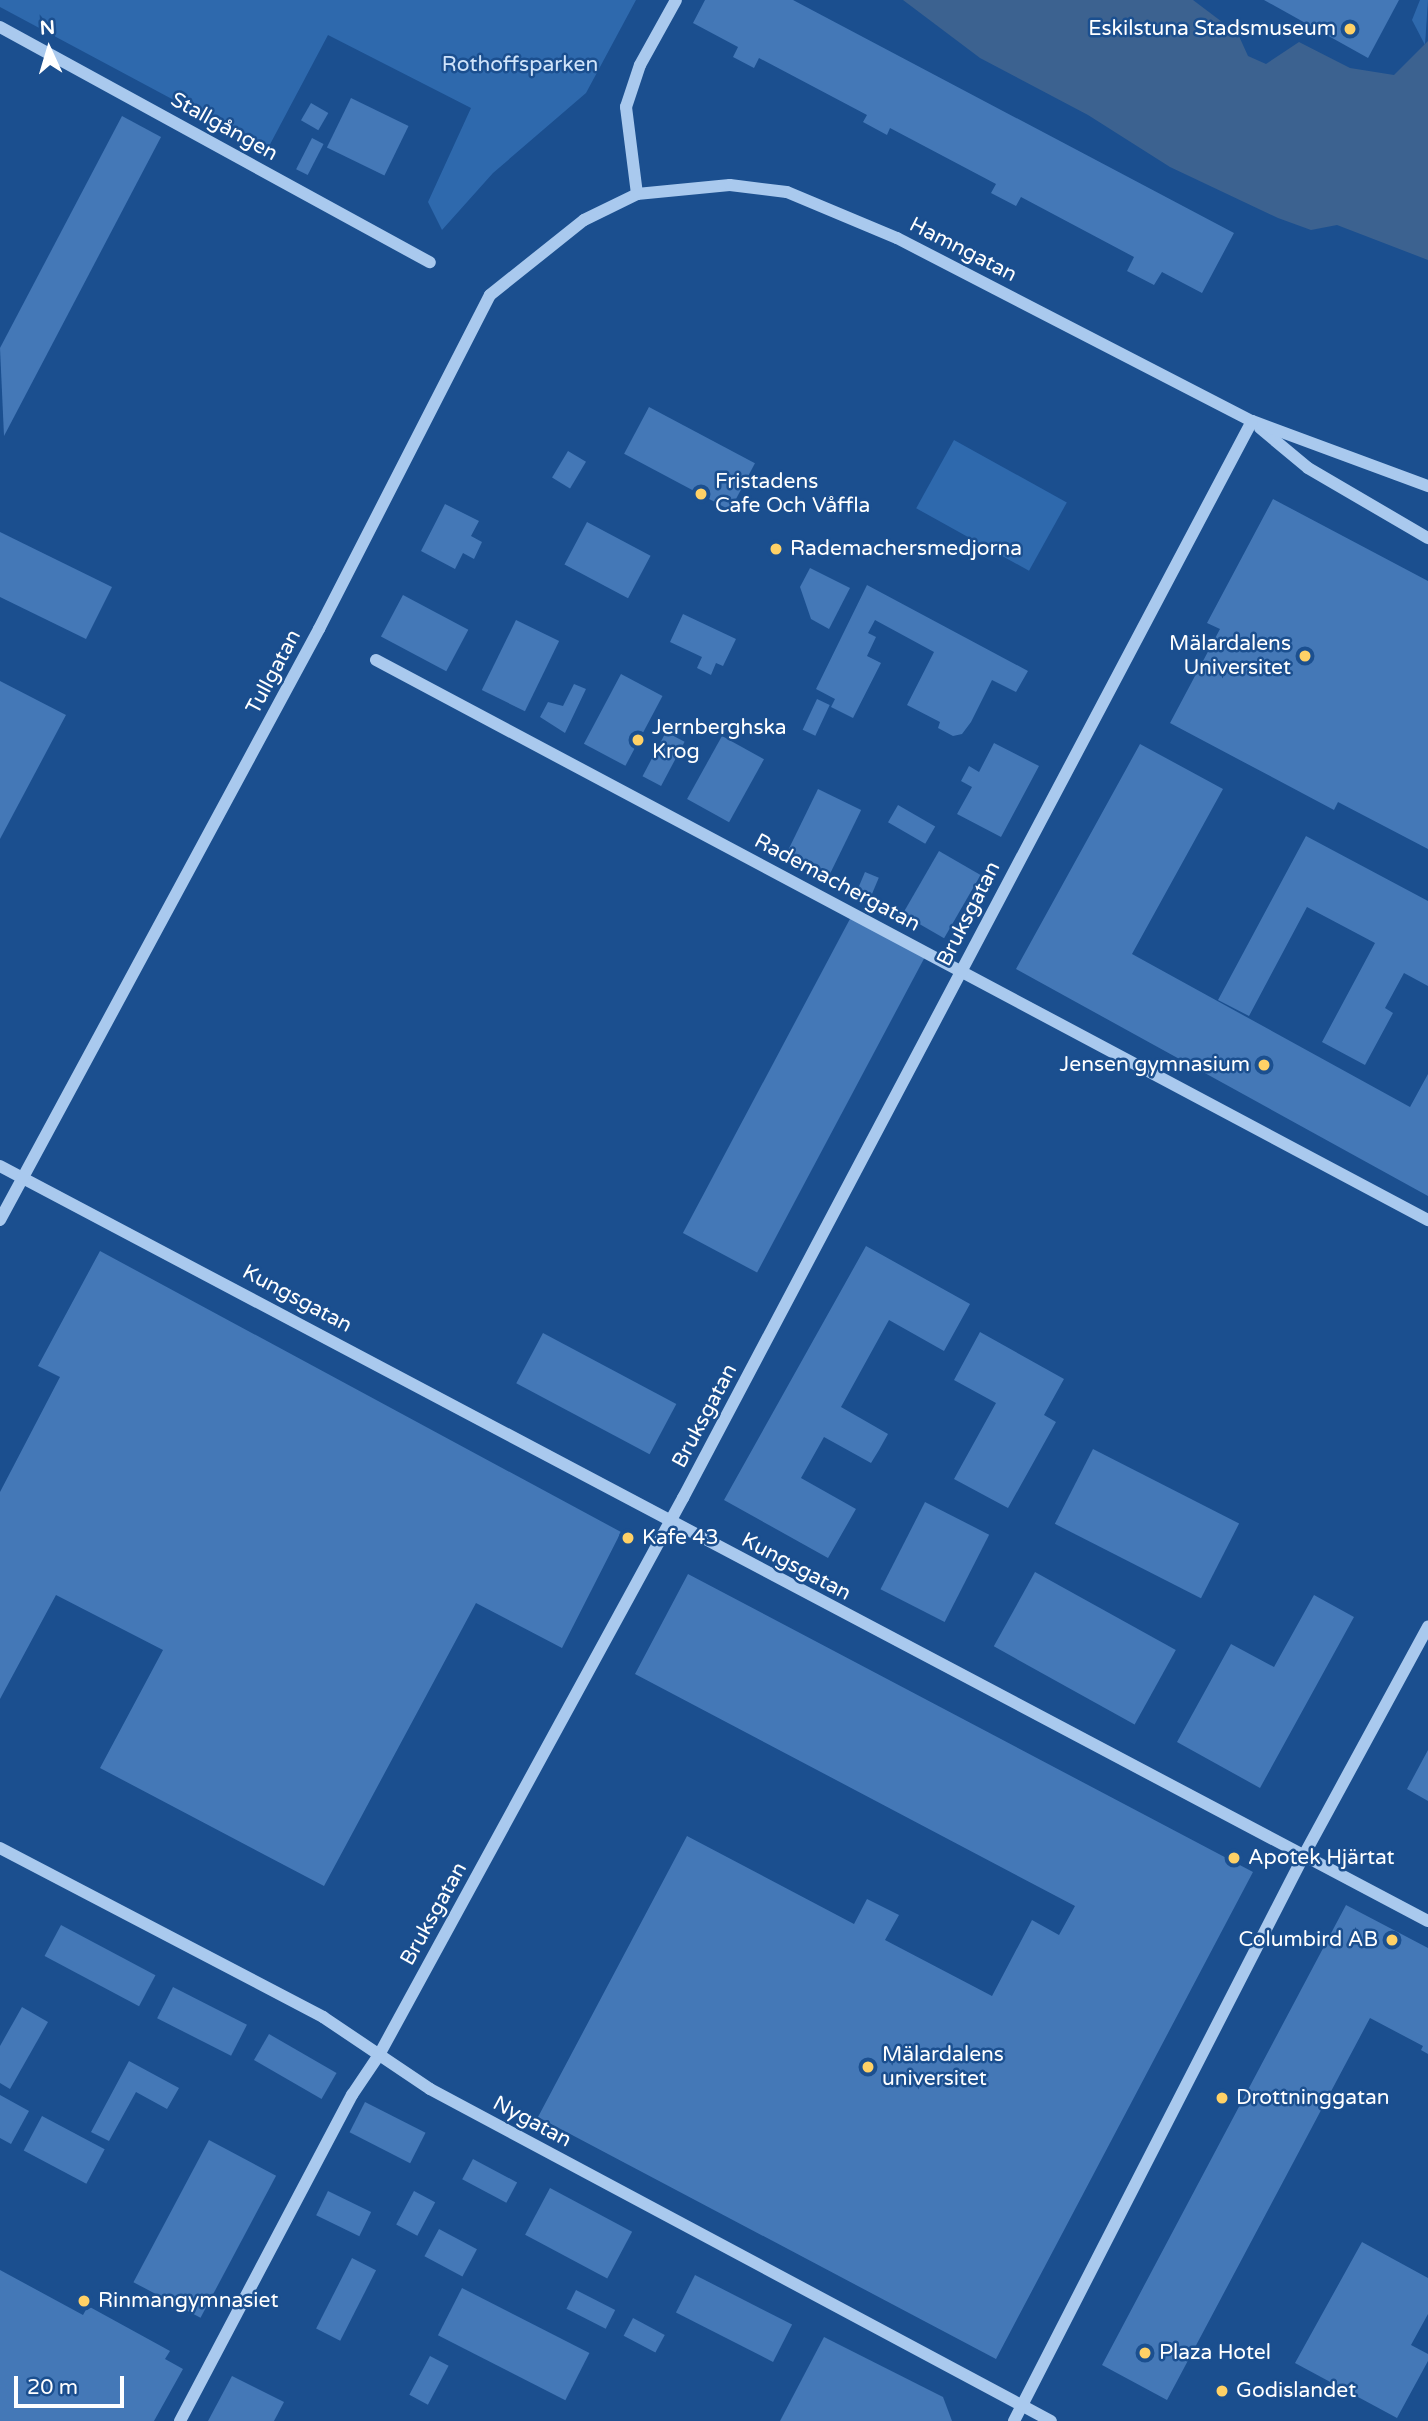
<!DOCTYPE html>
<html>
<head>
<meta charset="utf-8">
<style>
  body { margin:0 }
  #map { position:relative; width:1428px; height:2421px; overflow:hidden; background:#1b4f8f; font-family:"Varela Round",sans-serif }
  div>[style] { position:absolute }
  .green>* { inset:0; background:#2e69ad; transform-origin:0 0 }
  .water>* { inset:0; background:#3c6290 }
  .building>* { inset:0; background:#4478b7; transform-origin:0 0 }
  .minor>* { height:12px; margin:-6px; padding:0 6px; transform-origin:6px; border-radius:6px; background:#a9c9ee }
  .dots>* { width:19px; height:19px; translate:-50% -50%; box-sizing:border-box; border:4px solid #1b4f8f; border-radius:50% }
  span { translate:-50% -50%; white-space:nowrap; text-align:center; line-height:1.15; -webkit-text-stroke:5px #1b4f8f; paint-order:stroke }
  .poi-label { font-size:21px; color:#fff }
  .right { translate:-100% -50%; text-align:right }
  .left { translate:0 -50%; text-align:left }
  .park-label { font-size:21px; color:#cfe3fa }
  .street-label { font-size:21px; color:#fff }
  .north { position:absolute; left:14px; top:14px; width:70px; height:70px; -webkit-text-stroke:5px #1b4f8f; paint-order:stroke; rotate:356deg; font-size:19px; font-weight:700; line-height:28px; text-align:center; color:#fff }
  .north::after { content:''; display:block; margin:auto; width:24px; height:32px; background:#fff; clip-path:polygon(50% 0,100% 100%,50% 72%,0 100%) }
  .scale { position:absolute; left:14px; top:2376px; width:110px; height:32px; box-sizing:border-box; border:4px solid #fff; border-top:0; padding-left:9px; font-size:21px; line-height:24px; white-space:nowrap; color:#fff; -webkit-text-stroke:5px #1b4f8f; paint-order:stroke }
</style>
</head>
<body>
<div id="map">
  <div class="green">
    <div style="clip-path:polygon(0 0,636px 0,586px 93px,493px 173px,442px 230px,428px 202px,471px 108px,328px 35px,267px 150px,0 7px)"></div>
    <div style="clip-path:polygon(1420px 0,1428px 0,1425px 45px,1412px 20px)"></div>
    <div style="left:954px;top:440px;width:129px;height:78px;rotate:29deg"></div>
  </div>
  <div class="water">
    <div style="clip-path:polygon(903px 0,1193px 0,1238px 34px,1248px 56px,1266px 64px,1299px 42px,1350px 68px,1394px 75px,1428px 41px,1428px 260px,1337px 225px,1311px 230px,1278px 218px,1170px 167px,1088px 115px,980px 58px)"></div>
  </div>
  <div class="building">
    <div style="clip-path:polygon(705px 0,793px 0,1234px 233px,1202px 293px,1162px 272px,1154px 285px,1127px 271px,1134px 257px,1021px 197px,1016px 206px,991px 193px,996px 184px,890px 128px,887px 135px,863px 122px,867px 115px,759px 58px,754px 68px,733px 57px,738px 47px,693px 23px)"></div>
    <div style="clip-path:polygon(1264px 0,1399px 0,1368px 58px)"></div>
    <div style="left:351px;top:98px;width:64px;height:55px;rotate:26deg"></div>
    <div style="left:311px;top:103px;width:20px;height:20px;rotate:30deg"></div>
    <div style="clip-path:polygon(122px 116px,161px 137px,4px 436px,0 348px)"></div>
    <div style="left:312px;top:138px;width:13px;height:35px;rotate:27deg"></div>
    <div style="left:649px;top:407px;width:120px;height:53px;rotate:28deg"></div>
    <div style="left:568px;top:451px;width:21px;height:31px;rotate:31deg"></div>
    <div style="clip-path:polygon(1273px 499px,1428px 581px,1428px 849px,1338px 802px,1334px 810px,1170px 723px,1220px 629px,1207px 623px)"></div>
    <div style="clip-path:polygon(445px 504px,479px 521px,471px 536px,482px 542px,474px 559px,463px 553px,455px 569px,421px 551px)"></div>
    <div style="left:587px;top:522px;width:72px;height:48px;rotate:28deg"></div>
    <div style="clip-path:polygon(0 532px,112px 587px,86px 639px,0 597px)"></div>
    <div style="clip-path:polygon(810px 568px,850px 588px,829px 629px,811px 619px,800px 587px)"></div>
    <div style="clip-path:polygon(867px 585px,1028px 671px,1016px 692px,992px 680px,971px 722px,962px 734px,953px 736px,938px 728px,940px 722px,907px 705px,934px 652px,875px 620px,868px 633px,876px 637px,867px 656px,881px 663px,853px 718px,831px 707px,835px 699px,816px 689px)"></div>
    <div style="left:403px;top:595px;width:74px;height:47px;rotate:28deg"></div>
    <div style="clip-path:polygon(683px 614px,736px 639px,723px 666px,716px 663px,711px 675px,697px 668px,702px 657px,670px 642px)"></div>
    <div style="left:516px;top:620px;width:48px;height:78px;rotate:26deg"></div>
    <div style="left:621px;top:674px;width:47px;height:79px;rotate:28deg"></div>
    <div style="clip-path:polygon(0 681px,66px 715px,0 839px)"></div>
    <div style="clip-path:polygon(574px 684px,586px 689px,565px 733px,540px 717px,548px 702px,563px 706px)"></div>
    <div style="left:817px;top:699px;width:14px;height:34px;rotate:25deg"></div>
    <div style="left:666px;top:732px;width:21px;height:50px;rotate:28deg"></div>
    <div style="left:722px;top:736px;width:48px;height:72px;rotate:29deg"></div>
    <div style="clip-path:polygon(994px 743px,1039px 766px,1001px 837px,957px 814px,972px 787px,961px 781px,969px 766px,979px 772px)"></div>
    <div style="clip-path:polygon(1140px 744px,1223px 789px,1132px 954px,1410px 1107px,1428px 1074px,1428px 1196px,1016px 969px)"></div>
    <div style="left:818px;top:789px;width:48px;height:71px;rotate:26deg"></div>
    <div style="left:898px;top:805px;width:43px;height:20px;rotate:30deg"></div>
    <div style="clip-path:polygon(1306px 836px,1428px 901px,1428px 986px,1404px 973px,1385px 1008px,1393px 1013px,1365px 1065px,1322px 1042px,1375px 943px,1307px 907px,1249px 1016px,1218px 1000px)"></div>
    <div style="left:939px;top:851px;width:48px;height:73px;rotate:30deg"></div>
    <div style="left:865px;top:872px;width:15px;height:20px;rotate:23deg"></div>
    <div style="left:851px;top:917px;width:84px;height:358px;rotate:28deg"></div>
    <div style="clip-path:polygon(866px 1246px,970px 1304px,944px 1351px,889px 1320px,841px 1407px,888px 1434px,879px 1450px,871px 1463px,824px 1437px,801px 1478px,856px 1509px,828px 1558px,724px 1500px)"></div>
    <div style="clip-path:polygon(100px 1251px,621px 1532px,562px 1648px,476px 1603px,324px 1886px,100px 1768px,163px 1650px,56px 1595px,0 1699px,0 1492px,60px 1377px,38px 1366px)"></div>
    <div style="clip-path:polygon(980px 1332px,1064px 1379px,1044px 1415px,1056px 1422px,1008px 1508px,954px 1479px,996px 1403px,954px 1380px)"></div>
    <div style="left:543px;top:1333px;width:151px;height:57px;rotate:28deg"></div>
    <div style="left:1093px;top:1449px;width:164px;height:84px;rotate:27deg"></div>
    <div style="left:925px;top:1502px;width:72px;height:98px;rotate:27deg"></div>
    <div style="left:1035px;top:1572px;width:161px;height:85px;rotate:29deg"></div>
    <div style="clip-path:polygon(688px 1574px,1253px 1872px,996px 2359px,538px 2117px,687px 1836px,854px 1924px,867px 1899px,899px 1915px,885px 1940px,992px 1996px,1032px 1920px,1059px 1935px,1075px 1906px,635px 1674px)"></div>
    <div style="clip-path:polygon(1314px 1595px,1354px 1617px,1260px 1788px,1177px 1742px,1231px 1644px,1274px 1667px)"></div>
    <div style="clip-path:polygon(1428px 1750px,1428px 1801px,1407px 1789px)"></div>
    <div style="clip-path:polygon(1346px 1905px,1428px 1948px,1428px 2054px,1421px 2050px,1423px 2046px,1370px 2018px,1167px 2400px,1102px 2365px)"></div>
    <div style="left:61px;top:1925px;width:107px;height:35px;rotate:28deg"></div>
    <div style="left:173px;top:1987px;width:83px;height:35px;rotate:27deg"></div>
    <div style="clip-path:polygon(22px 2007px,48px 2022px,10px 2089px,0 2083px,0 2046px)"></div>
    <div style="left:269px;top:2034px;width:78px;height:30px;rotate:30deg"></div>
    <div style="clip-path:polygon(129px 2061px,179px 2088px,167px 2109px,136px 2092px,109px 2141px,91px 2132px)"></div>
    <div style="clip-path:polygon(0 2095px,29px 2111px,11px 2144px,0 2138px)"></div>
    <div style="left:365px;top:2102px;width:68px;height:34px;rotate:27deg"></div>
    <div style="left:42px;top:2116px;width:71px;height:39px;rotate:28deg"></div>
    <div style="left:209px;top:2140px;width:76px;height:161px;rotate:28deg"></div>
    <div style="left:473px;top:2159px;width:50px;height:23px;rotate:28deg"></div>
    <div style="left:550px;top:2188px;width:93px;height:53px;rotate:28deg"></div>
    <div style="left:328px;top:2191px;width:48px;height:27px;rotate:26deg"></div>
    <div style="left:414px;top:2191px;width:24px;height:38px;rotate:28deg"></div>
    <div style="left:439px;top:2229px;width:43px;height:31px;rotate:28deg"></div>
    <div style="clip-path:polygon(1362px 2242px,1428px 2278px,1428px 2314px,1411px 2345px,1428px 2354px,1428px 2361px,1397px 2418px,1295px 2363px)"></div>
    <div style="left:352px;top:2258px;width:27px;height:79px;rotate:27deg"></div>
    <div style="clip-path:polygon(0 2270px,83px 2315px,88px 2306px,170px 2351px,165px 2359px,183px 2369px,154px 2421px,0 2421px)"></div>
    <div style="left:695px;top:2275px;width:109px;height:42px;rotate:27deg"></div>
    <div style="left:462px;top:2288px;width:143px;height:53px;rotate:27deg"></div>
    <div style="left:576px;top:2290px;width:44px;height:21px;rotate:27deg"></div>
    <div style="left:633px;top:2318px;width:36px;height:20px;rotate:28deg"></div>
    <div style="clip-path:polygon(824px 2337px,943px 2397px,952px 2421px,780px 2421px)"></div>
    <div style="left:430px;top:2356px;width:21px;height:44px;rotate:28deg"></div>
    <div style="clip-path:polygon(232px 2376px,284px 2402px,274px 2421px,208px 2421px)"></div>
  </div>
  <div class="minor">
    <div style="left:0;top:27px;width:490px;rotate:28.7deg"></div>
    <div style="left:637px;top:194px;width:88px;rotate:-97.2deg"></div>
    <div style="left:626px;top:107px;width:44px;rotate:-71.6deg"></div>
    <div style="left:640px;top:65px;width:74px;rotate:-61deg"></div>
    <div style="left:1260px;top:428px;width:62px;rotate:39.8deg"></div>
    <div style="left:1308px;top:468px;width:139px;rotate:30.3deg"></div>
    <div style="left:376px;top:660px;width:1192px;rotate:28.03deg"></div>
    <div style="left:0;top:1166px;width:1615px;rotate:27.87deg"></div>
    <div style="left:0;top:1220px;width:672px;rotate:-61.64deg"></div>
    <div style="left:319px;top:629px;width:375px;rotate:-62.9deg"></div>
    <div style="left:490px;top:295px;width:120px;rotate:-38.6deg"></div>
    <div style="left:584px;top:220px;width:59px;rotate:-26.1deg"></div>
    <div style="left:637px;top:194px;width:93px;rotate:-5.5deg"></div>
    <div style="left:730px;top:185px;width:57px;rotate:7deg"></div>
    <div style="left:787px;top:192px;width:119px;rotate:22.7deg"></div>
    <div style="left:897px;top:238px;width:399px;rotate:27.3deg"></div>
    <div style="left:1252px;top:421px;width:188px;rotate:20.3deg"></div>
    <div style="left:0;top:1848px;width:365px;rotate:27.6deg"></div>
    <div style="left:323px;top:2017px;width:129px;rotate:33.9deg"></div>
    <div style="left:430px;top:2089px;width:704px;rotate:28.13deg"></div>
    <div style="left:180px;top:2421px;width:369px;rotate:-62.2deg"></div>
    <div style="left:352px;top:2095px;width:48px;rotate:-56deg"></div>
    <div style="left:379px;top:2055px;width:635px;rotate:-61.38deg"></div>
    <div style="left:683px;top:1498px;width:1218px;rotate:-62.15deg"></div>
    <div style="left:1014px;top:2421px;width:636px;rotate:-62.87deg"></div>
    <div style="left:1304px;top:1855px;width:260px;rotate:-61.5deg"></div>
  </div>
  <div class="dots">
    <div style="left:1350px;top:29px;background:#ffd166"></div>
    <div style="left:701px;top:494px;background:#ffd166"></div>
    <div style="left:776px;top:549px;background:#ffd166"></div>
    <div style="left:1305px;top:656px;background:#ffd166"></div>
    <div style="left:638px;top:740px;background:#ffd166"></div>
    <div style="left:1264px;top:1065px;background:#ffd166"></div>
    <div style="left:628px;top:1538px;background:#ffd166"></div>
    <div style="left:1234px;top:1858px;background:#ffd166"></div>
    <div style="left:1392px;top:1940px;background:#ffd166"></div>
    <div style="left:868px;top:2067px;background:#ffd166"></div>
    <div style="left:1222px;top:2098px;background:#ffd166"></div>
    <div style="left:84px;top:2301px;background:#ffd166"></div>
    <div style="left:1145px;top:2353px;background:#ffd166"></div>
    <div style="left:1222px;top:2391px;background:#ffd166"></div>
  </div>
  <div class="poi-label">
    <span class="right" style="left:1336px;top:29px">Eskilstuna Stadsmuseum</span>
    <span class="left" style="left:715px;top:494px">Fristadens<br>Cafe Och Våffla</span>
    <span class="left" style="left:790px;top:549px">Rademachersmedjorna</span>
    <span class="right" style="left:1291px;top:656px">Mälardalens<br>Universitet</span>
    <span class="left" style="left:652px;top:740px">Jernberghska<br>Krog</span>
    <span class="right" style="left:1250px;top:1065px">Jensen gymnasium</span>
    <span class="left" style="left:642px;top:1538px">Kafe 43</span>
    <span class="left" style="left:1248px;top:1858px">Apotek Hjärtat</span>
    <span class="right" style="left:1378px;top:1940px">Columbird AB</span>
    <span class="left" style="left:882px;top:2067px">Mälardalens<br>universitet</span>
    <span class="left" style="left:1236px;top:2098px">Drottninggatan</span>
    <span class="left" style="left:98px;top:2301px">Rinmangymnasiet</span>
    <span class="left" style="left:1159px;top:2353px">Plaza Hotel</span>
    <span class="left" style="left:1236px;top:2391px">Godislandet</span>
  </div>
  <div class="park-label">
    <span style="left:520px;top:65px">Rothoffsparken</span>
  </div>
  <div class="street-label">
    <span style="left:224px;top:127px;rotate:29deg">Stallgången</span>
    <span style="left:963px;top:250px;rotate:27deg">Hamngatan</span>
    <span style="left:274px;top:672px;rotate:-62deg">Tullgatan</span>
    <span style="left:837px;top:883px;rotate:28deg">Rademachergatan</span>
    <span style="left:969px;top:914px;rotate:-63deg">Bruksgatan</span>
    <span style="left:297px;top:1299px;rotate:28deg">Kungsgatan</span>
    <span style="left:705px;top:1416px;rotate:-62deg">Bruksgatan</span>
    <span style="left:796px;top:1567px;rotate:28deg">Kungsgatan</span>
    <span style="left:434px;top:1914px;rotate:-61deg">Bruksgatan</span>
    <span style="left:532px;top:2122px;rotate:28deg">Nygatan</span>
  </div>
  <div class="north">N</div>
  <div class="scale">20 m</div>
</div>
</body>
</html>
